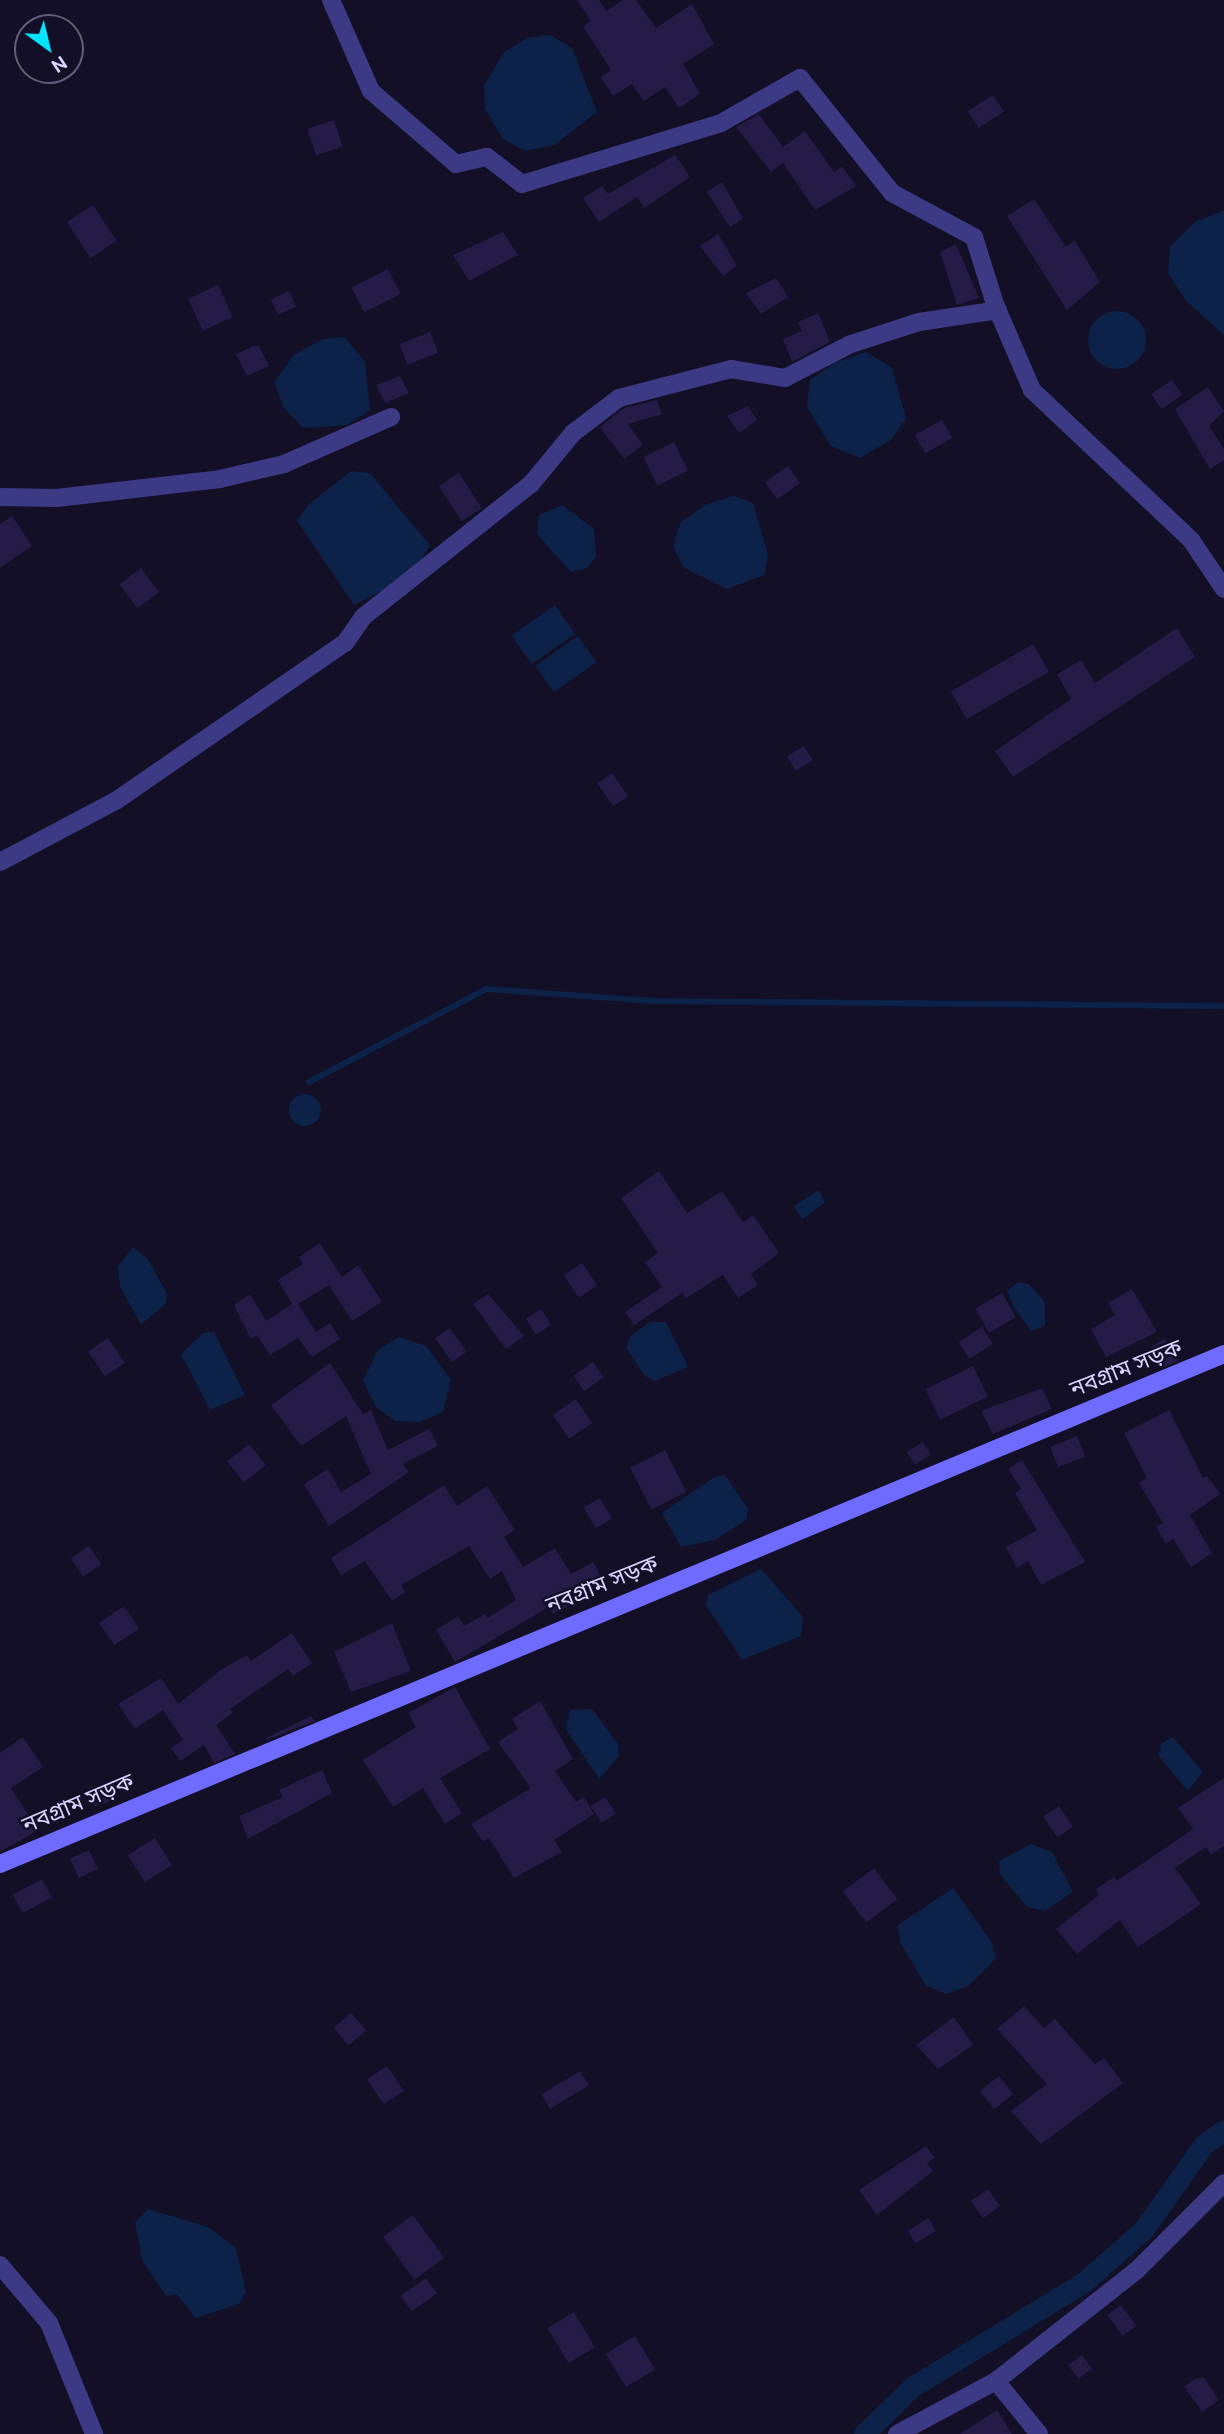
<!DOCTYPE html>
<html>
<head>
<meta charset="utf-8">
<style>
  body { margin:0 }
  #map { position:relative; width:1224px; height:2434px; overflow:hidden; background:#130f26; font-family:Ubuntu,"Noto Sans Bengali",sans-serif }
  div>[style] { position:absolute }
  .water>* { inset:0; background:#0c2248; transform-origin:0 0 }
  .round { border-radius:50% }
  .stream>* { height:6px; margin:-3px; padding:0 3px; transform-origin:3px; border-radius:3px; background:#0c2248 }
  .canal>* { height:21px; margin:-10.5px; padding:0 10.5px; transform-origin:10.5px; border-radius:10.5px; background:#0c2248 }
  .building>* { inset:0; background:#241b47; transform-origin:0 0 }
  .minor>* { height:18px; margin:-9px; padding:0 9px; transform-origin:9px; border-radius:9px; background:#3d3a85 }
  .secondary>* { height:18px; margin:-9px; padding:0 9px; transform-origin:9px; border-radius:9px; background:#6f6bff }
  span { translate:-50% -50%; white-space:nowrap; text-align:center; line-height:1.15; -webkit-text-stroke:5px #130f26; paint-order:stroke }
  .street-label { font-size:23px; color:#d9d4ff }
  .north { position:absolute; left:14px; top:14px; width:70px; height:70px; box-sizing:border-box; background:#130f26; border:2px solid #625e7d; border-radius:50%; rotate:146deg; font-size:19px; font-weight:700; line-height:28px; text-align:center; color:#d9d4ff }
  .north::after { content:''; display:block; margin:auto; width:24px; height:32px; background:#00e5ff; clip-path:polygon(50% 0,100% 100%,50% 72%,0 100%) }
</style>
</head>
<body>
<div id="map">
  <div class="water">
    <div style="clip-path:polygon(550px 35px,572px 48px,597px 112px,554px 145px,525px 151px,503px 139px,492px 121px,485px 108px,484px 86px,504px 52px,527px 38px)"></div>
    <div style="clip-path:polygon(1224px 210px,1224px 335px,1186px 301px,1168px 273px,1170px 247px,1195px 222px)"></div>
    <div class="round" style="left:1088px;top:311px;width:58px;height:58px"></div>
    <div style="clip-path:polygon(344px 337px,365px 361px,370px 410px,347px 425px,303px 428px,284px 408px,274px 382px,294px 355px,323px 339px)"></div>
    <div style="clip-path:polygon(866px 352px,892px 368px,906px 418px,891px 440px,860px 458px,831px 446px,807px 407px,810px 380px,834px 363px)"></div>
    <div style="clip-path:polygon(351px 471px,370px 473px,430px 545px,421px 560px,389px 587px,354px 605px,297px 521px,308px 505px)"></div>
    <div style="clip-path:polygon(734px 496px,753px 503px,768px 554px,765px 575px,727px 589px,684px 568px,673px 546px,681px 522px,707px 504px)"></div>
    <div style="clip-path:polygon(562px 505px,594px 529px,596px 557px,587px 568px,571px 572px,537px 534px,539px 515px)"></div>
    <div style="left:555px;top:605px;width:35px;height:53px;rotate:55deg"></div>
    <div style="left:578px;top:636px;width:32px;height:52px;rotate:55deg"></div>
    <div class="round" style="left:289px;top:1094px;width:32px;height:32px"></div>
    <div style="clip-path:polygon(819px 1190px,825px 1203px,802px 1219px,794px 1206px)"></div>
    <div style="clip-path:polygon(133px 1247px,148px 1259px,167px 1294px,166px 1303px,141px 1325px,120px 1286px,118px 1266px)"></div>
    <div style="clip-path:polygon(1018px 1282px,1029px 1284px,1045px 1302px,1045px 1326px,1031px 1331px,1014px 1307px,1007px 1291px)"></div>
    <div style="clip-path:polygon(650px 1322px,666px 1322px,688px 1367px,655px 1381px,645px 1376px,626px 1348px,631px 1335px)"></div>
    <div style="clip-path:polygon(214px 1332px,245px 1395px,210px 1410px,181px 1354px,203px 1333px)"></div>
    <div style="clip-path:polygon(399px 1337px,426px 1346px,451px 1380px,443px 1412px,420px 1422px,395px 1421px,376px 1407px,363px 1381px,378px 1350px)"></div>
    <div style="clip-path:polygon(725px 1475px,748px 1509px,746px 1520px,715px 1540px,681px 1547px,662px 1513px,713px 1478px)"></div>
    <div style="clip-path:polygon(761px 1569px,803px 1617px,801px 1636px,742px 1660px,706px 1605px,708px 1595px)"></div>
    <div style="clip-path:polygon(592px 1709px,618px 1744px,619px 1756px,599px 1779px,566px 1729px,570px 1710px)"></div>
    <div style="clip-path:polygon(1173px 1737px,1203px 1772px,1188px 1791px,1158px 1755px,1162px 1743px)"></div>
    <div style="clip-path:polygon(1031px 1844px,1052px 1852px,1073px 1892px,1045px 1911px,1027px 1907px,1000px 1874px,999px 1861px)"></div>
    <div style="clip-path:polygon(953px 1888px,991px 1941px,996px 1959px,968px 1986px,947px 1994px,926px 1986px,900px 1942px,898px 1925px)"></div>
    <div style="clip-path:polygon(148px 2209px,208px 2227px,236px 2248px,246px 2292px,239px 2304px,195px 2318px,177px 2294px,166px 2296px,142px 2260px,135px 2222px)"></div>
  </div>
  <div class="stream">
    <div style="left:309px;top:1082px;width:200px;rotate:-27.7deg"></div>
    <div style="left:486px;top:989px;width:166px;rotate:4.1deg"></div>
    <div style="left:652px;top:1001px;width:572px;rotate:0.5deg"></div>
  </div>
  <div class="canal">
    <div style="left:864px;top:2434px;width:67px;rotate:-44.4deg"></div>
    <div style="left:912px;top:2387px;width:202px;rotate:-31.4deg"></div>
    <div style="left:1084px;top:2282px;width:80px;rotate:-41.5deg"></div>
    <div style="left:1144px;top:2229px;width:104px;rotate:-54.8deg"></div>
    <div style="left:1204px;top:2144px;width:24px;rotate:-35deg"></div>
  </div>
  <div class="building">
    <div style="clip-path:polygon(577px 0,599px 0,606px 11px,623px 0,636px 0,656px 28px,692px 4px,714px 44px,683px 64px,700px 94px,679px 108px,665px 87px,644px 101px,632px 84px,613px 96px,601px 77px,611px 70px,583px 26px,591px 21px)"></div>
    <div style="left:993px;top:95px;width:20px;height:30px;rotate:57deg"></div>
    <div style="clip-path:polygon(759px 114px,783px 147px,805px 131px,834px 172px,842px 166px,856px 186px,815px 210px,783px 163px,771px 172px,736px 127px)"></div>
    <div style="left:334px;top:120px;width:28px;height:28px;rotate:72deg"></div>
    <div style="clip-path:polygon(675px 155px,690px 177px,644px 208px,637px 197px,599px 222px,583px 198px,602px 186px,608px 194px)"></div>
    <div style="clip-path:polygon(722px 182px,743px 219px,730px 227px,707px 192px)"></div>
    <div style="clip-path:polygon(1034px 199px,1066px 247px,1075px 241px,1100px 282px,1067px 310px,1007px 216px)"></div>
    <div style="left:93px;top:205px;width:43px;height:31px;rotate:57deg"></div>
    <div style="clip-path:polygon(503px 232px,518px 255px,469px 281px,453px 255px)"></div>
    <div style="clip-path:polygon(718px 234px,737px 266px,723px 276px,700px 246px)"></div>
    <div style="clip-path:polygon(956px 244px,979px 298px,957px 305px,940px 252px)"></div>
    <div style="left:388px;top:269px;width:28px;height:41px;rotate:63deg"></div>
    <div style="clip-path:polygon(776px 278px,788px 297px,761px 314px,746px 293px)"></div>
    <div style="left:218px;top:285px;width:35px;height:33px;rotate:65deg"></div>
    <div style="left:289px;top:291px;width:17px;height:20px;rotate:65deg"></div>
    <div style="clip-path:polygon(818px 313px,830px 342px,792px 362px,783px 339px,802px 331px,798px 322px)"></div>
    <div style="left:430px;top:332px;width:22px;height:33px;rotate:68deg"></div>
    <div style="clip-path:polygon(253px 346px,259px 346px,269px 366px,247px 376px,236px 354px)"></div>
    <div style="clip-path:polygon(400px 376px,409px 393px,385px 403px,376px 385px)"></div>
    <div style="left:1172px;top:380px;width:18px;height:25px;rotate:56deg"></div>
    <div style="clip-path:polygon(1208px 387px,1224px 411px,1209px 426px,1224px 449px,1224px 460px,1210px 469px,1175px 409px)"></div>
    <div style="clip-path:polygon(657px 400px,662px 414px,628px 424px,643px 445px,624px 459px,600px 427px,624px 408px)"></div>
    <div style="clip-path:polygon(748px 406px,757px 420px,739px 433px,727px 416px)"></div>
    <div style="left:942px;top:420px;width:21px;height:31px;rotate:61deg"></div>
    <div style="left:674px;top:442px;width:32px;height:34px;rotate:64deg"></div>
    <div style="left:788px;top:466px;width:21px;height:28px;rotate:55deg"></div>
    <div style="left:459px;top:473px;width:42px;height:24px;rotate:57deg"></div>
    <div style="clip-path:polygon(12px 516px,32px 546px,0 568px,0 524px)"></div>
    <div style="left:141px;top:568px;width:30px;height:27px;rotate:53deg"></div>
    <div style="clip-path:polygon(1177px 628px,1195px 657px,1013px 777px,995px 751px,1071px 699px,1057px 674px,1081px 660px,1095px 683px)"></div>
    <div style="left:1033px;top:644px;width:32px;height:95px;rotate:60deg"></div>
    <div style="left:804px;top:746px;width:17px;height:20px;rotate:59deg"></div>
    <div style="left:612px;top:773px;width:28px;height:18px;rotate:55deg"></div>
    <div style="clip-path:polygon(659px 1171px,687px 1213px,722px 1191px,743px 1222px,753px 1215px,779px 1253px,751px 1274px,758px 1285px,738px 1298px,723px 1275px,686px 1298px,682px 1293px,634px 1325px,625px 1312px,662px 1287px,645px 1262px,658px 1253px,621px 1198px)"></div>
    <div style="clip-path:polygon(320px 1243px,342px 1277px,358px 1265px,382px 1302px,352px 1321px,329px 1285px,298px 1304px,316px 1332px,330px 1323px,340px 1339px,312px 1357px,298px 1338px,270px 1355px,257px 1335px,251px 1339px,234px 1305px,250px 1294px,266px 1321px,292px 1304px,278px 1280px,303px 1264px,299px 1257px)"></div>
    <div style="left:582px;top:1263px;width:27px;height:22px;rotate:56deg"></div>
    <div style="clip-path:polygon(1132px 1289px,1157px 1332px,1106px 1357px,1091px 1329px,1115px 1315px,1108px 1303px)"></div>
    <div style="left:1002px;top:1293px;width:28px;height:31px;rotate:60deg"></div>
    <div style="clip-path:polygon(488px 1294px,524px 1336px,506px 1349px,473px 1304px)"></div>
    <div style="left:541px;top:1309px;width:19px;height:18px;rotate:58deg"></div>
    <div style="left:982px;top:1327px;width:20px;height:28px;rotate:57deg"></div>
    <div style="left:450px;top:1328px;width:29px;height:18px;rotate:55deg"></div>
    <div style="left:108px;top:1338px;width:30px;height:24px;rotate:56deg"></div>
    <div style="clip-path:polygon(1165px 1338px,1178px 1361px,1162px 1368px,1150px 1348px)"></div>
    <div style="left:593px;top:1362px;width:19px;height:24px;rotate:55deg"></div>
    <div style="clip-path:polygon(330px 1363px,363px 1414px,371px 1410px,388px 1450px,429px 1429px,438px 1446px,403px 1464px,409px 1472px,329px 1526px,304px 1484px,328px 1469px,341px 1492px,371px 1474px,346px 1416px,301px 1446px,271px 1405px)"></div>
    <div style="left:973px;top:1366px;width:34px;height:53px;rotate:64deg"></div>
    <div style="clip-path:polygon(1042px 1388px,1052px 1409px,993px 1434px,981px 1411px)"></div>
    <div style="left:576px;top:1399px;width:29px;height:28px;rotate:56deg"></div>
    <div style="clip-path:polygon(1169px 1410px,1203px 1478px,1207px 1476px,1220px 1494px,1190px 1515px,1212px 1553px,1191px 1567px,1173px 1539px,1166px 1544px,1156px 1527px,1163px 1523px,1139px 1483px,1147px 1478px,1124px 1433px)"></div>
    <div style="left:1077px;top:1436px;width:22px;height:29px;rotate:68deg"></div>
    <div style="left:923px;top:1442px;width:15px;height:19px;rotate:58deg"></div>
    <div style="left:249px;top:1444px;width:27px;height:28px;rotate:51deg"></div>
    <div style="left:665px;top:1450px;width:47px;height:39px;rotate:63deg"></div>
    <div style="clip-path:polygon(1022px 1460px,1085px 1562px,1041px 1585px,1028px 1561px,1017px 1568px,1006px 1547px,1037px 1530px,1015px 1493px,1021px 1489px,1008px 1469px)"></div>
    <div style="clip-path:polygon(444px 1485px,457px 1506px,487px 1486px,515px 1530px,504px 1537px,523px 1567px,555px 1548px,571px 1574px,593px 1562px,601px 1577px,562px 1597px,568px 1606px,553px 1614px,549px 1607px,455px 1662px,436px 1630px,458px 1616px,464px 1626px,485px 1614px,488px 1618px,516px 1600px,502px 1571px,490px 1579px,469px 1546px,401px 1585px,405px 1592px,392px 1601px,365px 1561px,341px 1575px,331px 1558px)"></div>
    <div style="left:600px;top:1498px;width:24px;height:19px;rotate:60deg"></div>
    <div style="left:89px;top:1546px;width:22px;height:22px;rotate:56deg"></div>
    <div style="left:124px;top:1606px;width:27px;height:30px;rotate:56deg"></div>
    <div style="clip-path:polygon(392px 1623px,411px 1671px,351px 1692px,334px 1652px)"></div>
    <div style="clip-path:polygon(292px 1633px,312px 1663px,293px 1676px,288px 1669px,230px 1709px,233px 1713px,216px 1725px,235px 1754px,214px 1763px,204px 1745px,180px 1761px,171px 1748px,183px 1740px,163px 1710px,135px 1729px,118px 1704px,161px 1678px,178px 1704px,222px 1669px,247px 1655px,251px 1661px)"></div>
    <div style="clip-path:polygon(455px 1687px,490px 1749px,440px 1778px,462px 1813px,445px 1824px,423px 1788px,393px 1807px,363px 1760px,416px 1727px,408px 1713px)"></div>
    <div style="clip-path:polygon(540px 1701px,573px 1759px,555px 1771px,576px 1802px,584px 1797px,594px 1814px,554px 1840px,562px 1852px,514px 1878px,489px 1838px,483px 1842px,471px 1824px,531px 1788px,498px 1742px,518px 1729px,512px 1719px)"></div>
    <div style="clip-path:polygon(311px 1716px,315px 1721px,267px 1740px,266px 1738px)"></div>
    <div style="clip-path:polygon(23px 1737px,43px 1767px,11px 1788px,38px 1830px,0 1852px,0 1753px)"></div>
    <div style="clip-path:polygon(322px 1770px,332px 1793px,248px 1839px,239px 1816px,283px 1797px,279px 1790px)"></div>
    <div style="clip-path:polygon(1224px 1778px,1224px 1846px,1211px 1855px,1206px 1847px,1175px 1868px,1201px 1904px,1138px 1947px,1120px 1920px,1077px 1954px,1056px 1929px,1099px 1895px,1096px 1889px,1114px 1877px,1117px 1881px,1193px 1829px,1178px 1808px)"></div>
    <div style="left:110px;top:1780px;width:20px;height:24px;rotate:70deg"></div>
    <div style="left:605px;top:1797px;width:20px;height:17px;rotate:57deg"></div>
    <div style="left:1059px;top:1806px;width:25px;height:19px;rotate:56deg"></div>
    <div style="left:155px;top:1838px;width:32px;height:32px;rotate:58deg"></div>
    <div style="left:89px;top:1850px;width:21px;height:21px;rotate:65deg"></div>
    <div style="left:874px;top:1868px;width:39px;height:39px;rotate:53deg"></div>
    <div style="left:42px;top:1879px;width:21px;height:33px;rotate:62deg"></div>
    <div style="clip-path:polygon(1024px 2006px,1044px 2028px,1055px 2019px,1095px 2064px,1104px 2058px,1123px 2083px,1041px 2144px,1011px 2111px,1047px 2084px,997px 2029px)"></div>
    <div style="left:351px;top:2013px;width:23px;height:23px;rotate:49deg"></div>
    <div style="clip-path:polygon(954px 2017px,973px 2045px,938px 2069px,916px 2045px)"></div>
    <div style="left:387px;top:2066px;width:30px;height:24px;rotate:56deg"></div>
    <div style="left:580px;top:2071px;width:17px;height:45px;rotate:59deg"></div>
    <div style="left:999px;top:2076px;width:23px;height:24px;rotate:52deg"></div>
    <div style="clip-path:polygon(926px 2146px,935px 2158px,927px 2163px,933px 2171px,877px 2215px,859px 2190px)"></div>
    <div style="left:988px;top:2189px;width:21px;height:21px;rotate:55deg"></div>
    <div style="left:413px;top:2215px;width:53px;height:37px;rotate:54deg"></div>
    <div style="left:928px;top:2218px;width:15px;height:24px;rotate:58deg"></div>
    <div style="left:426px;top:2278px;width:19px;height:31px;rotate:55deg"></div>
    <div style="left:1121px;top:2305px;width:26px;height:17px;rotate:54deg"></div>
    <div style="left:574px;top:2312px;width:41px;height:31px;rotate:59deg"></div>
    <div style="left:635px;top:2336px;width:39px;height:34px;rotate:59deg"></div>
    <div style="left:1082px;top:2355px;width:17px;height:17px;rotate:54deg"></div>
    <div style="clip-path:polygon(1197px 2378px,1204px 2378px,1219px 2400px,1202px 2412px,1184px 2386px)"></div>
    <div style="clip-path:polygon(997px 2410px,1012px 2434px,960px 2434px)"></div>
  </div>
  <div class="minor">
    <div style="left:331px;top:0;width:99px;rotate:66.3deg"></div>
    <div style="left:371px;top:91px;width:112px;rotate:40.7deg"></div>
    <div style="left:456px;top:164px;width:32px;rotate:-13deg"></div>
    <div style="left:487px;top:157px;width:44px;rotate:37.6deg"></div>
    <div style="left:522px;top:184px;width:208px;rotate:-17deg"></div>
    <div style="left:721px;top:123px;width:91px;rotate:-29.7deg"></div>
    <div style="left:800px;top:78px;width:147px;rotate:51.3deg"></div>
    <div style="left:892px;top:193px;width:93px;rotate:28.2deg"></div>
    <div style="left:974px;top:237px;width:70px;rotate:72.6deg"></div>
    <div style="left:995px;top:304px;width:94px;rotate:66.7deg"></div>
    <div style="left:1032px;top:390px;width:219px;rotate:43.3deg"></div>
    <div style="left:1191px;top:540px;width:59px;rotate:56deg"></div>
    <div style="left:0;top:497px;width:57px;rotate:1deg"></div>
    <div style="left:57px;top:498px;width:164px;rotate:-6.6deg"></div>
    <div style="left:220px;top:479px;width:66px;rotate:-13.2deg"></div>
    <div style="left:284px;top:464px;width:117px;rotate:-23.7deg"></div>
    <div style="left:0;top:862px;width:132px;rotate:-27.9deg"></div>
    <div style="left:117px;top:800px;width:277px;rotate:-34.6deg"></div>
    <div style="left:345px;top:643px;width:32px;rotate:-55deg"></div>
    <div style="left:363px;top:617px;width:214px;rotate:-38.4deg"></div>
    <div style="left:531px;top:484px;width:66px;rotate:-50.5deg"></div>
    <div style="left:573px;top:433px;width:58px;rotate:-37.3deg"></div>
    <div style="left:619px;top:398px;width:116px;rotate:-14.5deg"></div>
    <div style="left:731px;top:369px;width:55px;rotate:9.5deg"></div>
    <div style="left:785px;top:378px;width:74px;rotate:-27.3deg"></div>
    <div style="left:851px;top:344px;width:71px;rotate:-17.9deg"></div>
    <div style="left:919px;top:322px;width:80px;rotate:-8.6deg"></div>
    <div style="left:0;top:2265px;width:76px;rotate:49.8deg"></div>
    <div style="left:49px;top:2323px;width:120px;rotate:67.9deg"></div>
    <div style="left:996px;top:2381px;width:68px;rotate:50.9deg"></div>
    <div style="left:897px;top:2434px;width:112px;rotate:-28.2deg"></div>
    <div style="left:996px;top:2381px;width:178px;rotate:-38.2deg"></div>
    <div style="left:1136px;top:2271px;width:124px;rotate:-45deg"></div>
  </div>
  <div class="secondary">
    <div style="left:0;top:1864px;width:1326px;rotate:-22.62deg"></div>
  </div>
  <div class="street-label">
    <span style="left:1126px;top:1368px;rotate:-22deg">নবগ্রাম সড়ক</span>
    <span style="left:602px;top:1584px;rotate:-22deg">নবগ্রাম সড়ক</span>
    <span style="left:78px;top:1803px;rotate:-23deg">নবগ্রাম সড়ক</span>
  </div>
  <div class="north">N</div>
</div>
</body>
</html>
